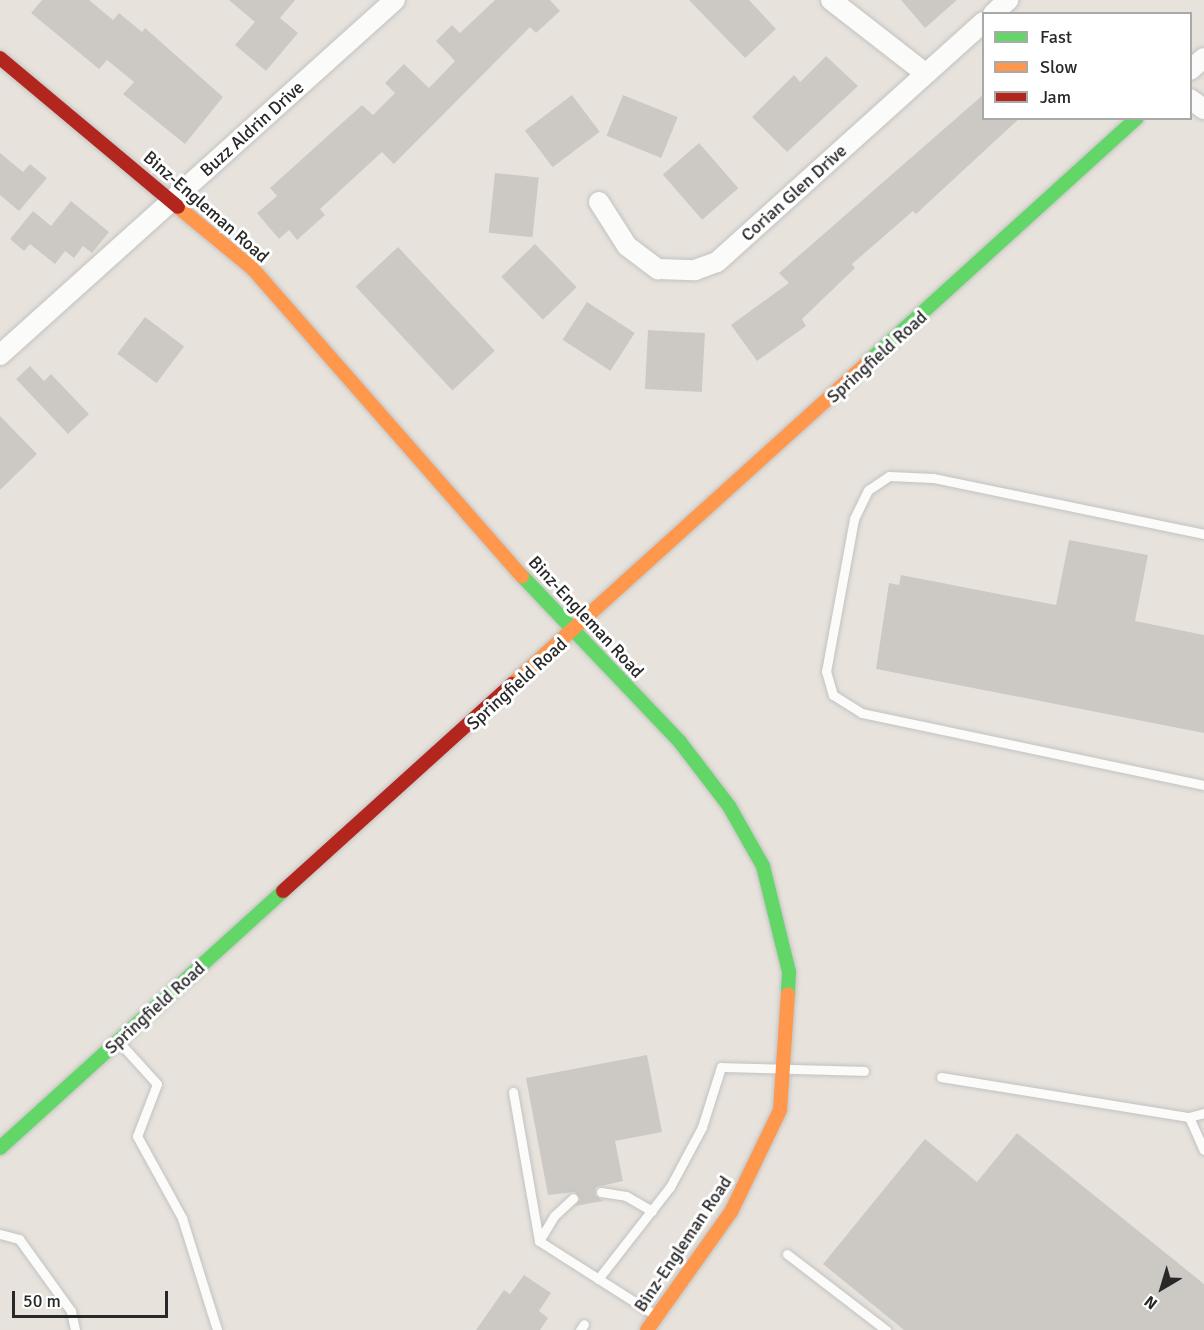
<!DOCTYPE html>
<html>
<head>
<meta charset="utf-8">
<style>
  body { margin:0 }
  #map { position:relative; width:1204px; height:1330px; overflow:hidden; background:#e7e3dc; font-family:Signika,sans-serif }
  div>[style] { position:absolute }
  .building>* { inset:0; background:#ccc9c4; transform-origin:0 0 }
  .roads { filter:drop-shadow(0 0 2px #c3c2c3) drop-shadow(0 0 2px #c3c2c3) }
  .lane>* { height:9px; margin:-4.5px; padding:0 4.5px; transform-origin:4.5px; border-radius:4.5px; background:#fbfbfa }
  .street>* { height:20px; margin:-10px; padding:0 10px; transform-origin:10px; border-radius:10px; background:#fbfbfa }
  .fast>* { height:14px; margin:-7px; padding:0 7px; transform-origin:7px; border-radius:7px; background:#63d668 }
  .slow>* { height:14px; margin:-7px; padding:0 7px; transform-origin:7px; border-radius:7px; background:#ff974d }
  .jam>* { height:14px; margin:-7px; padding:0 7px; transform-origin:7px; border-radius:7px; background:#b3261e }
  span { translate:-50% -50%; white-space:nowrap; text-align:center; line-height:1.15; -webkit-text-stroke:6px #fff; paint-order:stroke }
  .street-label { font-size:18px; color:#282828 }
  .legend { position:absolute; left:982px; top:12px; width:210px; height:108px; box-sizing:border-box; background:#fff; border:2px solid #a9a9a9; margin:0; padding:8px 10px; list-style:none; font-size:18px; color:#282828 }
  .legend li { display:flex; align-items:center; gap:12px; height:30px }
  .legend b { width:30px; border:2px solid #a9a9a9 }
  .north { position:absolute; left:1132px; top:1258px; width:60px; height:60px; -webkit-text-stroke:4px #fff; paint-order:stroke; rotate:218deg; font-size:16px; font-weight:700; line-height:24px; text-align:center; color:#282828 }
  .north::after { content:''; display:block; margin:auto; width:21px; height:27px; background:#282828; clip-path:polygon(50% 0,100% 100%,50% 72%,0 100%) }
  .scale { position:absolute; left:12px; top:1291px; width:156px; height:27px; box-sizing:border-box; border:3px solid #282828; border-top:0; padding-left:8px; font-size:18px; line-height:21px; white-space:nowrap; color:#282828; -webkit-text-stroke:4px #fff; paint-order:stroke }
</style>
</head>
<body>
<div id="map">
  <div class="building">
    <div style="clip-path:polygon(42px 0,89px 0,113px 20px,119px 13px,142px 32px,145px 28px,223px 97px,185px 144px,123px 94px,134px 82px,107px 60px,99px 69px,31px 13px)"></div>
    <div style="clip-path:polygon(229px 0,295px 0,280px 18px,298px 33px,266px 71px,235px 45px,255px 22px)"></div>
    <div style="clip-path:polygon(495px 0,550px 0,560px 11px,536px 33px,530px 27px,394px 164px,382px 152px,320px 209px,325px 215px,297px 240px,289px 230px,279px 239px,257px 213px,277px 196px,270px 188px,362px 105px,373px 115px,395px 93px,385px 83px,404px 64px,429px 88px,455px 61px,436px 41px,452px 25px,460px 33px)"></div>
    <div style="clip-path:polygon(689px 0,749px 0,776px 29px,745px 58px)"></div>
    <div style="clip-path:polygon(901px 0,957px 0,925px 28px)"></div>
    <div style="clip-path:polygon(826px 56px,858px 86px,787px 152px,752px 117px,794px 75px,800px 82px)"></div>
    <div style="clip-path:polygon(984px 94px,984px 118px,1020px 118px,916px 214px,913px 211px,852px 264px,855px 268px,802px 319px,806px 326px,757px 361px,731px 325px,789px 283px,779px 273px)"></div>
    <div style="left:572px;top:95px;width:46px;height:59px;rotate:53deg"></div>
    <div style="left:623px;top:95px;width:59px;height:44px;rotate:22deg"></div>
    <div style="left:699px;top:143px;width:60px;height:48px;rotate:49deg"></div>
    <div style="clip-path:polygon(0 153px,23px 172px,30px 164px,47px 178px,19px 211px,0 195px)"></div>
    <div style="left:495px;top:173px;width:44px;height:60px;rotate:6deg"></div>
    <div style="clip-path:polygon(71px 201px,109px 232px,92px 253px,83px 246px,74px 258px,65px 251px,55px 264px,30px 244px,24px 251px,10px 239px,33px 211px,51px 226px)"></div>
    <div style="left:535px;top:244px;width:60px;height:47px;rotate:46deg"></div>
    <div style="left:398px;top:247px;width:142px;height:58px;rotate:47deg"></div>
    <div style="left:587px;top:302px;width:57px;height:45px;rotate:33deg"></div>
    <div style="left:145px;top:317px;width:49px;height:46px;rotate:37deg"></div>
    <div style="left:648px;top:330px;width:57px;height:59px;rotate:3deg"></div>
    <div style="clip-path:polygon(30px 366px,44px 381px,51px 374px,89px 414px,68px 434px,16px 379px)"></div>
    <div style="clip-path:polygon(0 416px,37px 454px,0 490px)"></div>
    <div style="clip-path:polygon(1069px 540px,1148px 555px,1135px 621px,1204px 635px,1204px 733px,876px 669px,889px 583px,899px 585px,901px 575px,1056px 605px)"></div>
    <div style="clip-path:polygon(647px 1055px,662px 1132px,615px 1141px,623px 1181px,596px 1187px,595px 1195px,603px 1201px,575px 1206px,580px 1199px,575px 1192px,548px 1195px,526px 1078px)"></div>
    <div style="clip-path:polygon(1017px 1133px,1204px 1284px,1204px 1330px,904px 1330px,823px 1264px,925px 1139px,977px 1182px)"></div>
    <div style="clip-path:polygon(524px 1275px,551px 1293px,539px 1311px,548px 1318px,540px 1330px,476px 1330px,504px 1290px,510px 1294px)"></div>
  </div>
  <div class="roads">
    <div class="lane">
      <div style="left:1204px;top:534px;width:277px;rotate:-168.3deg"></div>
      <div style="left:933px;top:478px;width:44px;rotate:-177.4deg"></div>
      <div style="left:889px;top:476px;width:25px;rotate:146deg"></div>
      <div style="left:868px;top:490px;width:32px;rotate:116deg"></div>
      <div style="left:854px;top:519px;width:155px;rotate:100.4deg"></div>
      <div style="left:826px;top:671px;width:25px;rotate:74deg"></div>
      <div style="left:833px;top:695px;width:34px;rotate:32deg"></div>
      <div style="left:862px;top:713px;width:349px;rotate:11.9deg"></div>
      <div style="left:120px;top:1043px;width:55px;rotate:47.9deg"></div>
      <div style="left:157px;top:1084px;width:56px;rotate:111deg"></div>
      <div style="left:137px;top:1136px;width:94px;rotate:61.2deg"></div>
      <div style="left:182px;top:1218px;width:117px;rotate:72.6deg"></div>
      <div style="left:941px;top:1077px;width:251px;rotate:9.2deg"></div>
      <div style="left:1189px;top:1117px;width:16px;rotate:-15deg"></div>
      <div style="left:513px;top:1092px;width:151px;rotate:80.1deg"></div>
      <div style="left:539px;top:1241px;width:138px;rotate:32.5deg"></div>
      <div style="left:1189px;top:1117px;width:36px;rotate:66deg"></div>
      <div style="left:601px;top:1192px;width:25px;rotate:9deg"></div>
      <div style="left:626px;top:1196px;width:30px;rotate:30deg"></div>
      <div style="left:0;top:1234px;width:20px;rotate:15deg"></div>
      <div style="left:19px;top:1239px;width:89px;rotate:54.2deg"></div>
      <div style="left:71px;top:1311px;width:19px;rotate:78deg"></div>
      <div style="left:539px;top:1241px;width:29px;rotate:-59deg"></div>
      <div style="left:554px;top:1216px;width:26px;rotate:-43deg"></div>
      <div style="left:787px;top:1254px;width:125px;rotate:37.5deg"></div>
      <div style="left:598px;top:1279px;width:117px;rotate:-52deg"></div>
      <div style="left:670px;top:1187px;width:68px;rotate:-61.9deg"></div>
      <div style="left:702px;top:1127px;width:63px;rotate:-72.4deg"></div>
      <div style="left:721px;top:1067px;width:143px;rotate:1.6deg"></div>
      <div style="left:580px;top:1330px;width:7px;rotate:-56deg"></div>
    </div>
    <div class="street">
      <div style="left:831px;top:0;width:120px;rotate:37.9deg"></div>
      <div style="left:993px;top:14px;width:21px;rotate:-43deg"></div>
      <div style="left:1190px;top:70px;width:18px;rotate:-41deg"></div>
      <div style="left:1190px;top:99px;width:17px;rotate:36deg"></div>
      <div style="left:599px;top:202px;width:52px;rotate:57.5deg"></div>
      <div style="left:627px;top:246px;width:39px;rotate:37deg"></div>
      <div style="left:658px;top:269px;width:37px;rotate:2deg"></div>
      <div style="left:695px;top:270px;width:23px;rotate:-20deg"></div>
      <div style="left:717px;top:262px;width:359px;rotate:-42deg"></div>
      <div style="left:0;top:355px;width:531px;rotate:-41.95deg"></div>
    </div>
    <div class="fast">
      <div style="left:870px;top:360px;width:360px;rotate:-42.2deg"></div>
      <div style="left:522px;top:576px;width:229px;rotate:46.4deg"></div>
      <div style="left:680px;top:742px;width:81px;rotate:52.6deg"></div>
      <div style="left:729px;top:806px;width:69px;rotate:60.5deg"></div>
      <div style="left:763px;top:866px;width:109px;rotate:76.2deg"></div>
      <div style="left:789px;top:972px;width:22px;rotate:93deg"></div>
      <div style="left:0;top:1148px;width:382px;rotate:-42.2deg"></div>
    </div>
    <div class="slow">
      <div style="left:178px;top:207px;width:96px;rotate:39.5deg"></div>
      <div style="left:252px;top:268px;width:410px;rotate:48.8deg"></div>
      <div style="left:512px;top:684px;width:483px;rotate:-42.1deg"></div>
      <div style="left:647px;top:1330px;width:145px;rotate:-54.6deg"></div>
      <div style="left:731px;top:1212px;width:113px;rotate:-64.3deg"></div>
      <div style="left:780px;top:1110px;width:116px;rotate:-86.1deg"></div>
    </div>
    <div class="jam">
      <div style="left:0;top:58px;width:232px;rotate:39.9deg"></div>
      <div style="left:283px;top:891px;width:309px;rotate:-42.1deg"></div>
    </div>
  </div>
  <div class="street-label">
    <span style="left:252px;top:129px;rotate:-42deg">Buzz Aldrin Drive</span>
    <span style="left:794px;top:193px;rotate:-42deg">Corian Glen Drive</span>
    <span style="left:206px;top:207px;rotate:41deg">Binz-Engleman Road</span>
    <span style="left:877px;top:357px;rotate:-42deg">Springfield Road</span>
    <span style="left:586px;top:617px;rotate:47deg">Binz-Engleman Road</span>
    <span style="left:517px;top:684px;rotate:-42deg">Springfield Road</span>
    <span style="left:155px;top:1008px;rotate:-42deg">Springfield Road</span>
    <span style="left:683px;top:1244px;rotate:-56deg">Binz-Engleman Road</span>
  </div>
  <ul class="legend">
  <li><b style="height:8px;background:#63d668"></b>Fast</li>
  <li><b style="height:8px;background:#ff974d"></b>Slow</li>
  <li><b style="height:8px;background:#b3261e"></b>Jam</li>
  </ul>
  <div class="north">N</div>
  <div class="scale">50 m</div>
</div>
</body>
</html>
